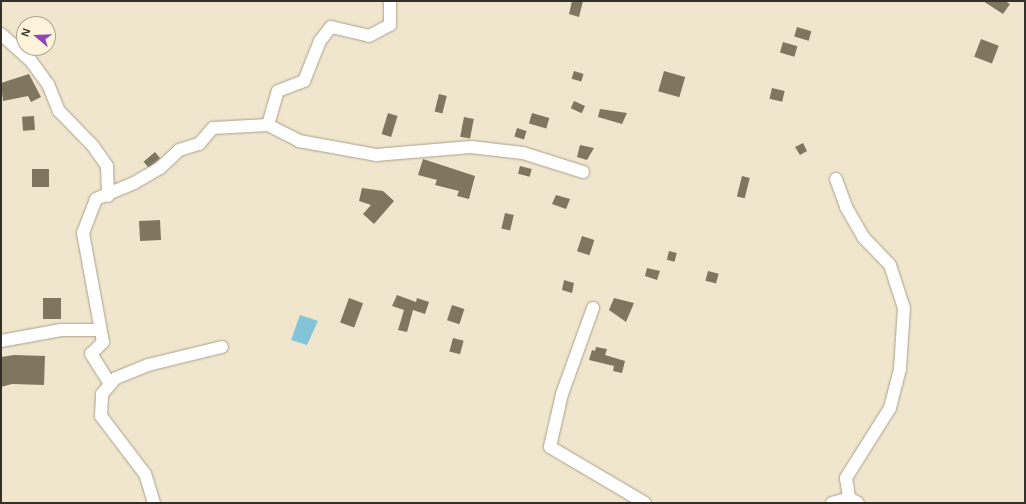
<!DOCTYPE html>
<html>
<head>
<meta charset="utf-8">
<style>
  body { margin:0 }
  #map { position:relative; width:1026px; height:504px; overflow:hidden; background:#f0e6ce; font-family:Arial,sans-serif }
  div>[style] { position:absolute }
  .water>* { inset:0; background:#84c4d9 }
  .building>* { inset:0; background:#7f7660; transform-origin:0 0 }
  .roads { filter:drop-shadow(0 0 1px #aaa18a) drop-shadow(0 0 1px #aaa18a) }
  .minor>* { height:12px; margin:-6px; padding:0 6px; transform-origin:6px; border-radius:6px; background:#fff }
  span { translate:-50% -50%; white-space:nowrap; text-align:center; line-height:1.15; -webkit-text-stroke:4px #fdf3db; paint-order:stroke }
  .frame { position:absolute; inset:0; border:2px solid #343027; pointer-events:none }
  .north { position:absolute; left:16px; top:16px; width:40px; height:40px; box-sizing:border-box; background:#fdf3db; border:1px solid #ada593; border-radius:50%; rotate:289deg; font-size:11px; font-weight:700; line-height:16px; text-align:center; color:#343027 }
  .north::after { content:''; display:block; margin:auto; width:14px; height:18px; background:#8f46b9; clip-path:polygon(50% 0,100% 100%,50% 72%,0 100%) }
</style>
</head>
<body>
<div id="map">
  <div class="water">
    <div style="clip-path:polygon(300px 315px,318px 321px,307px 345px,291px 340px)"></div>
  </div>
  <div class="building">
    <div style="clip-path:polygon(572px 1px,583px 1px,579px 17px,569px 14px)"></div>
    <div style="clip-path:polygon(983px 1px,1005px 1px,1010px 4px,1003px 14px)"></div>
    <div style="left:797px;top:27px;width:15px;height:10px;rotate:16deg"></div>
    <div style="left:981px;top:39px;width:19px;height:19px;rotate:21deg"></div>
    <div style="left:783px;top:42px;width:15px;height:11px;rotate:16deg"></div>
    <div style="left:574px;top:71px;width:10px;height:8px;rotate:17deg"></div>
    <div style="left:664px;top:71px;width:22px;height:21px;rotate:16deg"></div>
    <div style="clip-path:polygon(29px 74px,41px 97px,31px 102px,28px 96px,3px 101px,1px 83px)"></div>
    <div style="left:772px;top:88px;width:13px;height:11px;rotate:13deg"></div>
    <div style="left:439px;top:94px;width:8px;height:18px;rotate:14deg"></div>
    <div style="left:574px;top:101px;width:12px;height:8px;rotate:24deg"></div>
    <div style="clip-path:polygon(600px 109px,627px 113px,622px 124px,598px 117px)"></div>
    <div style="left:388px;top:113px;width:10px;height:22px;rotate:17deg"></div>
    <div style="left:532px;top:113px;width:18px;height:11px;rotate:16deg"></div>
    <div style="left:34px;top:116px;width:14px;height:12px;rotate:86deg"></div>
    <div style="left:464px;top:117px;width:10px;height:20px;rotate:11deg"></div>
    <div style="left:517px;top:128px;width:10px;height:9px;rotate:17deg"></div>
    <div style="clip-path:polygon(803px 143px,807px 151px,800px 155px,795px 147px)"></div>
    <div style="clip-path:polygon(580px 145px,594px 148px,587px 160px,577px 157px)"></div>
    <div style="left:155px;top:152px;width:8px;height:15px;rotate:50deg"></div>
    <div style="clip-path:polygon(423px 159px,475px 176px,469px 199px,457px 196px,459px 191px,435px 185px,437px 180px,418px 175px)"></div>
    <div style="left:520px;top:166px;width:12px;height:8px;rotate:14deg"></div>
    <div style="left:32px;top:169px;width:17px;height:18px"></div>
    <div style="left:742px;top:176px;width:8px;height:21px;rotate:14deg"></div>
    <div style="clip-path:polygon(362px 188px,383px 191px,394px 201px,374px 224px,363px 214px,371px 205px,359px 201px)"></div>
    <div style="clip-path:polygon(556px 195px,570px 199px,566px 209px,552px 204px)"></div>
    <div style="left:505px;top:213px;width:9px;height:16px;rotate:13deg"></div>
    <div style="left:160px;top:220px;width:20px;height:21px;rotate:87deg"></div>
    <div style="left:582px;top:236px;width:13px;height:16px;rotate:18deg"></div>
    <div style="left:669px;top:251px;width:8px;height:9px;rotate:14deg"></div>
    <div style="clip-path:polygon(647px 268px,660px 271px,657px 280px,645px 276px)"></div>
    <div style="left:708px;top:271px;width:11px;height:10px;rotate:15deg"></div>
    <div style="clip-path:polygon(564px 280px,574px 283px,572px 293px,562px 290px)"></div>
    <div style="clip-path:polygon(397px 295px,416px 302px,417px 298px,429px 302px,425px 314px,413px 310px,407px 332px,398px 330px,404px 310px,392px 306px)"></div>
    <div style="left:61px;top:298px;width:21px;height:18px;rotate:90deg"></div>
    <div style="left:349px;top:298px;width:15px;height:26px;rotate:20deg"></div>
    <div style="clip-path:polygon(614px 298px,634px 303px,626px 322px,609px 310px)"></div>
    <div style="left:452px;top:305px;width:13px;height:16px;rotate:18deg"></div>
    <div style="left:453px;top:338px;width:11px;height:14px;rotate:15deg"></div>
    <div style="clip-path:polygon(596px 347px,607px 349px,605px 355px,625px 361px,622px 373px,613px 371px,614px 366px,589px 360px,592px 350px,595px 351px)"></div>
    <div style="clip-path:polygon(14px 355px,45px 356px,44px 385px,12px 384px,1px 387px,1px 357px)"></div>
  </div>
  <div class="roads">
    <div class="minor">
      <div style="left:1px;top:34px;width:40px;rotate:42deg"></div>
      <div style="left:31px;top:61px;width:29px;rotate:54deg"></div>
      <div style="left:48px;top:84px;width:29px;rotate:68deg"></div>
      <div style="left:59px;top:111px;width:49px;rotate:45.8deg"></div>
      <div style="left:93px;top:146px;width:24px;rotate:55deg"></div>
      <div style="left:107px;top:166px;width:30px;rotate:88deg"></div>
      <div style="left:268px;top:125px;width:35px;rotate:-74deg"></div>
      <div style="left:278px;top:91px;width:28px;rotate:-21deg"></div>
      <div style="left:304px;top:81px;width:43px;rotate:-68.2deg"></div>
      <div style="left:320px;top:41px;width:18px;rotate:-52deg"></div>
      <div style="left:331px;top:27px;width:39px;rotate:13deg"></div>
      <div style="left:369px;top:36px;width:24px;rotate:-28deg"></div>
      <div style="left:390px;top:25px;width:24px;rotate:-90deg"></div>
      <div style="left:836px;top:179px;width:30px;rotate:70deg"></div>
      <div style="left:846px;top:207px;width:36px;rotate:60deg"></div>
      <div style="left:864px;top:238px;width:37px;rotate:46deg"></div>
      <div style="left:890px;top:265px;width:45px;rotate:72deg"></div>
      <div style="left:904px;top:308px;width:61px;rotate:93.8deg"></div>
      <div style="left:900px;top:369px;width:40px;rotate:104.4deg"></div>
      <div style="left:890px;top:408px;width:83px;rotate:122.2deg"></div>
      <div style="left:846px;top:478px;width:20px;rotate:81deg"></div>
      <div style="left:849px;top:498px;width:10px;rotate:29deg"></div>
      <div style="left:593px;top:308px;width:91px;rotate:109.8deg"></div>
      <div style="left:562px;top:394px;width:54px;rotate:102.8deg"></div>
      <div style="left:550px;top:447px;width:110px;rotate:30.5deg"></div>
      <div style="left:1px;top:341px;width:61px;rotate:-10.4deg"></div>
      <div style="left:61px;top:330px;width:38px"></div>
      <div style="left:110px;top:384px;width:36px;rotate:-122deg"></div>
      <div style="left:91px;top:354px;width:17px;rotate:-45deg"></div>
      <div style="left:103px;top:342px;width:111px;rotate:-100.4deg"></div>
      <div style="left:83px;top:233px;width:36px;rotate:-69deg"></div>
      <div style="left:96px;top:199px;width:41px;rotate:-22.8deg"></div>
      <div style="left:134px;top:183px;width:30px;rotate:-30deg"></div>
      <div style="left:160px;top:168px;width:26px;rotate:-43deg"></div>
      <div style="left:179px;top:150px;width:21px;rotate:-17deg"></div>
      <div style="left:199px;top:144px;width:21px;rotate:-49deg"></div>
      <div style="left:213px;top:128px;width:55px;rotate:-3.1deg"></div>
      <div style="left:268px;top:125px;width:35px;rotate:27deg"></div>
      <div style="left:299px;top:141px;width:78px;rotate:10.3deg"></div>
      <div style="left:376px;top:155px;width:95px;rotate:-4.8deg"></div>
      <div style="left:471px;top:147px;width:52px;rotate:6.6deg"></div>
      <div style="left:523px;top:153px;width:63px;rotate:17.6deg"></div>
      <div style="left:154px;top:503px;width:30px;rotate:-107deg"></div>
      <div style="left:145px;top:474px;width:73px;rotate:-127.2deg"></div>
      <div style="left:101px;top:416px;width:22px;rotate:-87deg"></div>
      <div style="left:102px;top:394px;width:21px;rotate:-49deg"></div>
      <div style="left:116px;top:378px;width:35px;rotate:-22deg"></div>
      <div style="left:148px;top:365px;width:76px;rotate:-13.7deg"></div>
      <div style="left:832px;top:503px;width:18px;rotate:-16deg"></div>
    </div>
  </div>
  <div class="frame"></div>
  <div class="north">N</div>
</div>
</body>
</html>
